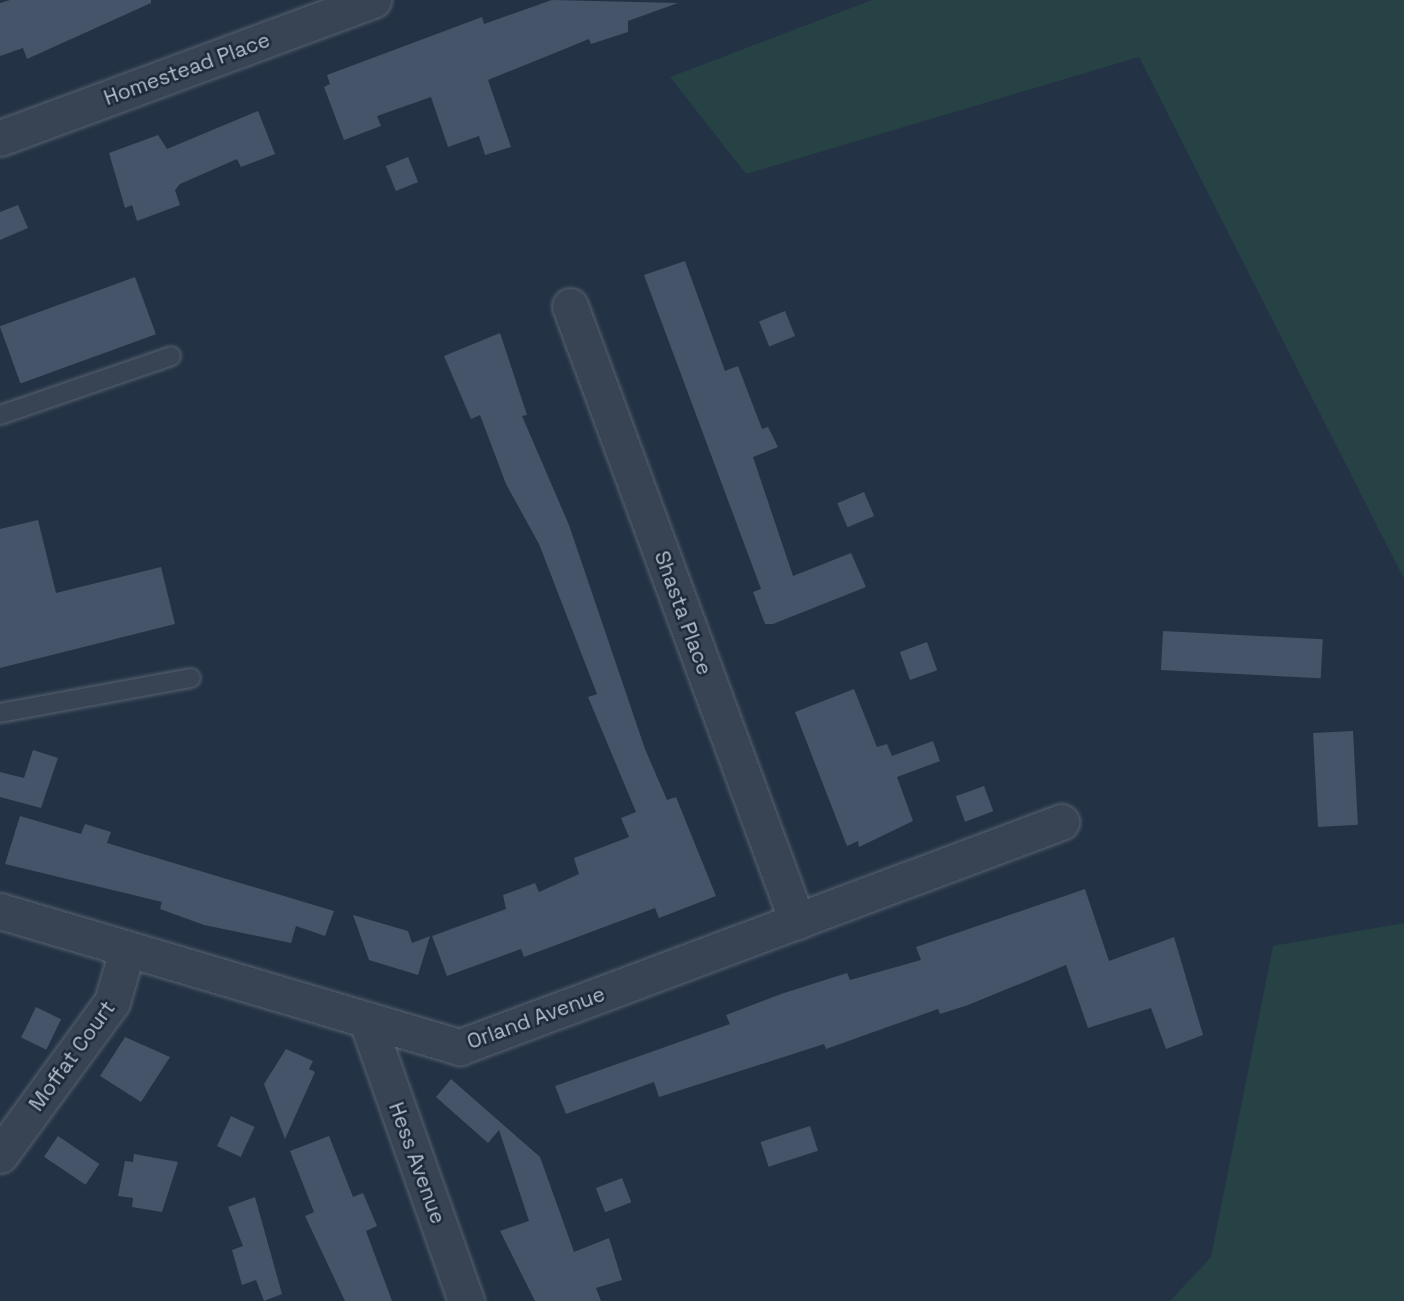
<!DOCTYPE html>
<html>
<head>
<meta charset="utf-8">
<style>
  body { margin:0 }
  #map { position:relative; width:1404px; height:1301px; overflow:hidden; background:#233244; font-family:"Space Grotesk",sans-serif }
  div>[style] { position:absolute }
  .green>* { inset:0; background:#264245 }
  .building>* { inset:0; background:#455469; transform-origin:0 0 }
  .roads { filter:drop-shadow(0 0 2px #576271) drop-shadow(0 0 2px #576271) }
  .lane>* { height:18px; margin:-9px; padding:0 9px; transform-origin:9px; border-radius:9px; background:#384454 }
  .street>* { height:35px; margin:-17.5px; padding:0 17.5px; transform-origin:17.5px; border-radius:17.5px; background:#384454 }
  span { translate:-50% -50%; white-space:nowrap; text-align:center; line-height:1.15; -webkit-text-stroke:5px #1d2939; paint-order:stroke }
  .street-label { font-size:21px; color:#b6bfcd }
</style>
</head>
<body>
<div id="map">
  <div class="green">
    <div style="clip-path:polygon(872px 0,1404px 0,1404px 579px,1139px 57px,746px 174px,670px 77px)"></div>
    <div style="clip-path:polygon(1404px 923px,1404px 1301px,1170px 1301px,1211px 1257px,1273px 946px)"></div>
  </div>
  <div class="building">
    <div style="clip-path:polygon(10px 0,151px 0,151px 3px,27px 59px,23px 48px,0 56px,0 3px)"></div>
    <div style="clip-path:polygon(552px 0,678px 3px,628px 21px,628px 32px,591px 44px,589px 39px,488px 80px,511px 147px,485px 155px,479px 136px,448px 147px,431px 97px,377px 116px,381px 126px,344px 140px,324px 87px,330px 84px,327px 75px,482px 17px,484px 24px)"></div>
    <div style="clip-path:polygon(258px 111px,275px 154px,241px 167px,237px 159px,180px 184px,175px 190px,180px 205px,137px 221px,132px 205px,125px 208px,109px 153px,158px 135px,167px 149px)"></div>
    <div style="left:408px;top:157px;width:27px;height:24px;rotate:68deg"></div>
    <div style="clip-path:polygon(18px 205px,28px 228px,0 240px,0 212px)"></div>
    <div style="clip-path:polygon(685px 261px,725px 371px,738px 366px,762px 429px,768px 427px,778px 447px,753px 457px,793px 576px,851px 553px,866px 587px,773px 624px,765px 624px,753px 592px,761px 589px,644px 275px)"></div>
    <div style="left:135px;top:277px;width:61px;height:144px;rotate:70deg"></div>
    <div style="left:785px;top:311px;width:27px;height:28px;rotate:68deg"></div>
    <div style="clip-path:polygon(500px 333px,527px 415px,522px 416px,569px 525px,645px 749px,667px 800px,676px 797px,716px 896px,659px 918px,655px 908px,524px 957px,521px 949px,447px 976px,432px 936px,506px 909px,503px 895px,535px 883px,539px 892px,579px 874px,574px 858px,629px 837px,621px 818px,636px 812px,588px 697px,597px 694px,539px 544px,506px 484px,480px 415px,471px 419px,444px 356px)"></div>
    <div style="left:864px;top:492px;width:26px;height:29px;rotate:67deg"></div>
    <div style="clip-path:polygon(38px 520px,56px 593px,161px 567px,175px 624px,0 668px,0 529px)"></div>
    <div style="left:1163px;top:631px;width:160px;height:39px;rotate:3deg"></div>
    <div style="left:927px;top:642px;width:30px;height:29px;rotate:70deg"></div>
    <div style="clip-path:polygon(854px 689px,877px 747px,887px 744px,892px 756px,933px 741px,940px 761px,897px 777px,913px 821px,859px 847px,858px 841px,847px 846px,795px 712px)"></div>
    <div style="left:1353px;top:731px;width:94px;height:40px;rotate:87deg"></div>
    <div style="clip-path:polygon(33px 750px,58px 758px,41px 808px,0 797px,0 772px,24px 778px)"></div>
    <div style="left:984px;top:786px;width:27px;height:30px;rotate:70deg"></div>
    <div style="clip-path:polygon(20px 816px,81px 834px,85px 824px,111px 832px,107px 843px,334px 911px,325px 936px,296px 926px,291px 943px,204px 925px,160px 909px,162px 902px,5px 864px)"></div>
    <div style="clip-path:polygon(1085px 889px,1109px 961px,1174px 937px,1203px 1035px,1166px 1049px,1151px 1008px,1088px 1028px,1066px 965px,968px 1005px,940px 1014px,938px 1009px,826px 1049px,824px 1044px,659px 1097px,654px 1082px,566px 1114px,555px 1086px,730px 1024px,726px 1015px,781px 994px,847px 973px,850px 980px,921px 960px,916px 947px)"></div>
    <div style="clip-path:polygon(353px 915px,408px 931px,412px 943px,430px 936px,418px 975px,369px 960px)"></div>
    <div style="left:36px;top:1007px;width:28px;height:34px;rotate:26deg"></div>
    <div style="clip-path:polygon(125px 1037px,170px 1057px,141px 1102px,100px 1076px)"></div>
    <div style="clip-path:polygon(286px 1049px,313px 1061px,309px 1069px,315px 1072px,285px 1139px,264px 1084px)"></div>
    <div style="clip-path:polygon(451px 1079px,540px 1157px,574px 1252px,609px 1238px,622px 1280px,596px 1288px,601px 1301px,535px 1301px,500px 1231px,529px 1221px,499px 1130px,488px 1143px,436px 1097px)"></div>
    <div style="left:231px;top:1116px;width:26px;height:33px;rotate:25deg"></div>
    <div style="left:810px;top:1126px;width:26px;height:52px;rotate:72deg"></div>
    <div style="left:58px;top:1136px;width:50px;height:25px;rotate:34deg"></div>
    <div style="clip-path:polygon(329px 1136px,353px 1197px,363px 1193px,377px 1226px,366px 1231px,392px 1301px,345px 1301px,305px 1216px,314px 1212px,290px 1151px)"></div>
    <div style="clip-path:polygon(134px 1154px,178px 1162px,162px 1212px,132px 1207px,133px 1198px,118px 1196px,125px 1161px,133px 1162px)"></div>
    <div style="left:622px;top:1178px;width:26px;height:28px;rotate:69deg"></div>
    <div style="clip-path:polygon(255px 1197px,282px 1294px,264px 1301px,256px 1280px,242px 1285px,232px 1250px,243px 1246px,228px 1207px)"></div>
  </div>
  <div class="roads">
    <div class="lane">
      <div style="left:0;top:415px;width:181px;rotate:-19deg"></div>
      <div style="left:0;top:713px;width:194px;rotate:-10.4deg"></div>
    </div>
    <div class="street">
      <div style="left:0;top:138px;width:398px;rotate:-20.3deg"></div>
      <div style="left:570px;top:306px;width:656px;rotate:69.74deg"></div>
      <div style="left:0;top:911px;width:480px;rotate:16.5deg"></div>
      <div style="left:460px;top:1047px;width:642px;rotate:-20.52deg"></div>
      <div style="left:368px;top:1024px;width:294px;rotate:70.5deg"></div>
      <div style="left:0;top:1155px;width:190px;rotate:-53.8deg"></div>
      <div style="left:112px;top:1002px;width:54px;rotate:-73.9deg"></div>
    </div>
  </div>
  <div class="street-label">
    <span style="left:187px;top:69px;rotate:-20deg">Homestead Place</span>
    <span style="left:683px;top:613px;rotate:70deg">Shasta Place</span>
    <span style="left:536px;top:1018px;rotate:-20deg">Orland Avenue</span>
    <span style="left:72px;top:1056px;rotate:-54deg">Moffat Court</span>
    <span style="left:417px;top:1163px;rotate:70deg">Hess Avenue</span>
  </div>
</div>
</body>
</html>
